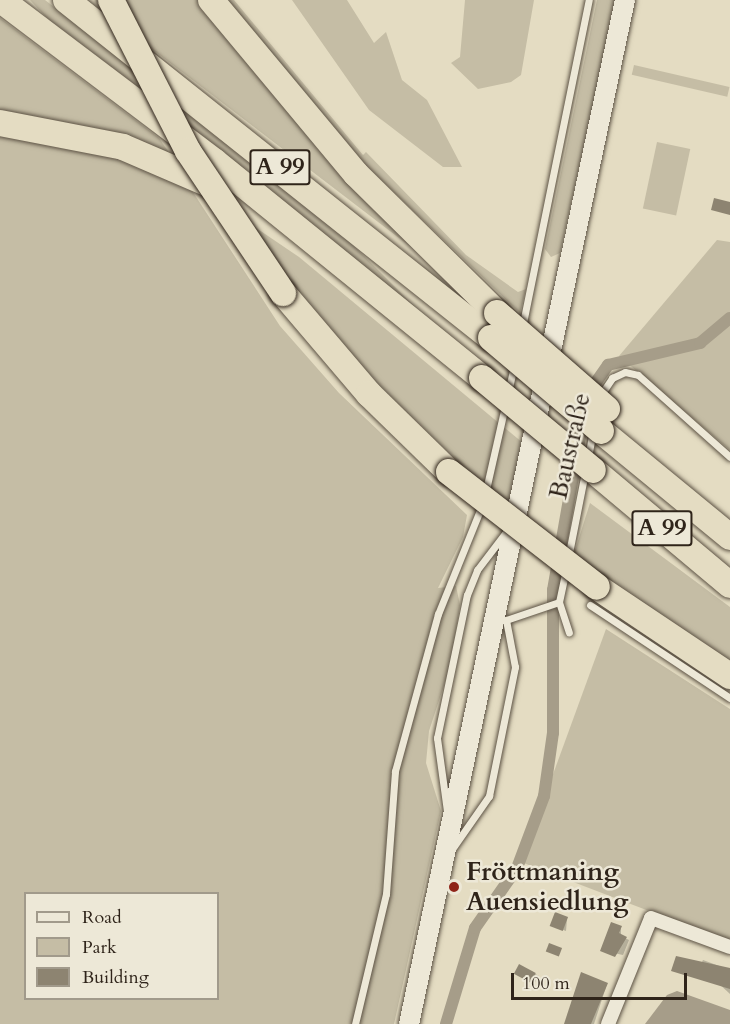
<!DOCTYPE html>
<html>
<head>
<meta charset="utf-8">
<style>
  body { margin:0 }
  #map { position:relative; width:730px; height:1024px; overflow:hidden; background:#e4dcc2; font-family:Cardo,serif }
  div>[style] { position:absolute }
  .green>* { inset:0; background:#c5bda5; transform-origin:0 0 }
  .water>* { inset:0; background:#a69d89 }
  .shadow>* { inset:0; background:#0003; transform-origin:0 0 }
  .canal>* { height:12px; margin:-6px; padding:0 6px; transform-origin:6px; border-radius:6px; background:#a69d89 }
  .building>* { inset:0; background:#8d8471; transform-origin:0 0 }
  .roads { filter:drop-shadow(0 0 2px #5c5244) drop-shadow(0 0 2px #5c5244) }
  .service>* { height:7px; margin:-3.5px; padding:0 3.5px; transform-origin:3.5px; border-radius:3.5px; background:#ede8d7 }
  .minor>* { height:14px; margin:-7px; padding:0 7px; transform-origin:7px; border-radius:7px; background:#ede8d7 }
  .secondary>* { height:20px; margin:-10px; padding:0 10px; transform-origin:10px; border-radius:10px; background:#ede8d7 }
  .motorway>* { height:26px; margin:-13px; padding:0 13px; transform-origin:13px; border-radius:13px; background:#e4dcc2 }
  .bridges { filter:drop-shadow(0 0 2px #2f241a) drop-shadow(0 0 2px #2f241a) }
  .motorway-bridge>* { height:26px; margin:-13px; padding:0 13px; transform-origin:13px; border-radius:13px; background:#e4dcc2 }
  .dots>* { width:16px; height:16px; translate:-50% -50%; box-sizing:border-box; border:3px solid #ede8d7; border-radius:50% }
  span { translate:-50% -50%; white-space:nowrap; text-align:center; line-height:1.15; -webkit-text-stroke:5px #ede8d7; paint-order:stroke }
  .shield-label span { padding:2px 4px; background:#ede8d7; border:2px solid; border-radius:4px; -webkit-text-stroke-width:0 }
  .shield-label { font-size:24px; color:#2f241a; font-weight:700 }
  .street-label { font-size:26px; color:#2f241a }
  .poi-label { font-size:26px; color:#2f241a; font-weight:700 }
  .left { translate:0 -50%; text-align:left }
  .legend { position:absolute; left:24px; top:892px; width:195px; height:108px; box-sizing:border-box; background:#ede8d7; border:2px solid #a19a8b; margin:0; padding:8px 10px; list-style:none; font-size:18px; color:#2f241a }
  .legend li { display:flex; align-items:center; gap:12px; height:30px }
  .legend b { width:30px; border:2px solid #a19a8b }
  .scale { position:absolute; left:511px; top:973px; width:176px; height:27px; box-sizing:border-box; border:3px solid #2f241a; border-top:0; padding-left:8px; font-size:18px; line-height:21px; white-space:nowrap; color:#2f241a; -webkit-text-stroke:4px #ede8d7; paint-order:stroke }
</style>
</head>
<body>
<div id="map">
  <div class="green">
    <div style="clip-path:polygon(30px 0,45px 0,331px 223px,428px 320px,59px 31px)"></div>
    <div style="clip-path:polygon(121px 0,198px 0,308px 137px,416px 251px,139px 39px)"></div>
    <div style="clip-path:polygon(223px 0,234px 0,363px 155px,366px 152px,466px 255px,518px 292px,526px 289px,520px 313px,328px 129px)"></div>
    <div style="clip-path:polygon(292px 0,347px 0,374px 43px,386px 32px,402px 80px,427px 100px,462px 167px,443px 167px,369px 110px)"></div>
    <div style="clip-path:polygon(465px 0,534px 0,521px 75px,511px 82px,478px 89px,451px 63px,460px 57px)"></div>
    <div style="clip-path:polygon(597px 0,616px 0,560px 253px,551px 257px,545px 249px)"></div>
    <div style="clip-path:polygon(0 18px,159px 138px,176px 163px,0 119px)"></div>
    <div style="left:634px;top:65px;width:98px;height:10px;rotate:13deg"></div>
    <div style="clip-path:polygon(evenodd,0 135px,101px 152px,189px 186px,280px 326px,339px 393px,467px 515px,463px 537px,438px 588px,456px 586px,460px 605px,451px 664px,429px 731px,426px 763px,441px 811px,394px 1024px,0 1024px,0 135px,26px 894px,218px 894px,218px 998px,26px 998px,26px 894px)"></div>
    <div style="left:657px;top:142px;width:34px;height:68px;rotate:12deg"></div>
    <div style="clip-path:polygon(240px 217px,299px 257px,523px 443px,509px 507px,354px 367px)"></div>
    <div style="clip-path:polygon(717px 240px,730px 242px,730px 450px,619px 356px)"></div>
    <div style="clip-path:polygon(590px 503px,730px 607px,730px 668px,573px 557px)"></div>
    <div style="clip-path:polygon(606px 629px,730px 709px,730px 942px,521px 862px)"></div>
  </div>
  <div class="water">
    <div style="clip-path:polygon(677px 991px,730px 1010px,730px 1024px,645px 1024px,667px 995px)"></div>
  </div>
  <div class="shadow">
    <div style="clip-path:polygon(567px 919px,566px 931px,555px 927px)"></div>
    <div style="clip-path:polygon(621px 927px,621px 936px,629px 940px,623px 955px,604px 951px)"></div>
    <div style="clip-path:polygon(703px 960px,730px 970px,730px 994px,700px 966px)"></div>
    <div style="left:520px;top:966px;width:21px;height:8px;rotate:28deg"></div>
    <div style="clip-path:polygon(607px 984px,594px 1024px,566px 1024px)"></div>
  </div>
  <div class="canal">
    <div style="left:587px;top:395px;width:37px;rotate:-55deg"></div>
    <div style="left:608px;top:365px;width:95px;rotate:-13.4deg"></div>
    <div style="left:700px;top:343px;width:39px;rotate:-40deg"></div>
    <div style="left:446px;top:1024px;width:100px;rotate:-73.2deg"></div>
    <div style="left:475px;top:928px;width:73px;rotate:-55deg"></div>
    <div style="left:517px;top:868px;width:77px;rotate:-69.4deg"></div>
    <div style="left:544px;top:796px;width:64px;rotate:-81.9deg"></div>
    <div style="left:553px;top:733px;width:143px;rotate:-90deg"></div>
    <div style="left:553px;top:590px;width:178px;rotate:-80deg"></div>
  </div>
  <div class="building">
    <div style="clip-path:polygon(714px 198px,730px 202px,730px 215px,711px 210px)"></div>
    <div style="left:555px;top:912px;width:14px;height:15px;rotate:21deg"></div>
    <div style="clip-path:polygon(611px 922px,622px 926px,619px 933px,627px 937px,615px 957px,600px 951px)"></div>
    <div style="left:549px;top:943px;width:14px;height:9px;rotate:21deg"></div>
    <div style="clip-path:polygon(676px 956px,730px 968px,730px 989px,671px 971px)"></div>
    <div style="left:519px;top:964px;width:19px;height:11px;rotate:28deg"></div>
    <div style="clip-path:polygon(581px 972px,608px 983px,591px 1024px,564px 1024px)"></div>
  </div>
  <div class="roads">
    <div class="service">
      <div style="left:522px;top:328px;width:335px;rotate:-78.5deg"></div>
      <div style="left:508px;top:392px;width:28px;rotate:-77deg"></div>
      <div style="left:600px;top:396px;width:22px;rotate:-56deg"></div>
      <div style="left:612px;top:378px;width:14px;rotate:-25deg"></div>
      <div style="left:625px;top:372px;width:13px;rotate:13deg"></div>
      <div style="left:638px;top:375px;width:123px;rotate:41.7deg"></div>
      <div style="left:588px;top:458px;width:28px;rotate:-80deg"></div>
      <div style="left:485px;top:494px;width:90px;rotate:-77.2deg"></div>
      <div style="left:568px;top:558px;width:88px;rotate:-78.8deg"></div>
      <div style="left:559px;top:602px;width:32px;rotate:72deg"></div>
      <div style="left:590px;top:605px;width:168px;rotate:33.6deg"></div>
      <div style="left:506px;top:620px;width:56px;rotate:-18.8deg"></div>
      <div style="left:559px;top:602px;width:34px;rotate:-78deg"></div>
      <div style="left:447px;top:811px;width:74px;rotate:-97.8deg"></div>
      <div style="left:437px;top:738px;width:146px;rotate:-78.2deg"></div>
      <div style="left:467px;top:595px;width:27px;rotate:-68deg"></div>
      <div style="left:477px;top:570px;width:48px;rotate:-52.7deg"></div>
      <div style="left:452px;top:849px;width:65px;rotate:-55.1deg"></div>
      <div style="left:489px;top:796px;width:132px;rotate:-78.6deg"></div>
      <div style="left:515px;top:667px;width:48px;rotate:-100.8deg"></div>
      <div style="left:355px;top:1024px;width:134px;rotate:-76.6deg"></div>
      <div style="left:386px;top:894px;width:123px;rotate:-85.8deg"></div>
      <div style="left:395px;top:771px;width:163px;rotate:-74.7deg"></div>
      <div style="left:438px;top:614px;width:118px;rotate:-68deg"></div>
    </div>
    <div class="minor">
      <div style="left:608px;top:1024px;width:114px;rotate:-67.9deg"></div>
      <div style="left:651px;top:918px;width:84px;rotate:20.2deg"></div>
    </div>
    <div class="secondary">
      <div style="left:409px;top:1024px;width:1047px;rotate:-78.09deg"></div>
    </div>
    <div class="motorway">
      <div style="left:1px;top:0;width:267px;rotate:37.1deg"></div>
      <div style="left:214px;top:161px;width:345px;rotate:39deg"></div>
      <div style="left:66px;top:0;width:543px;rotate:38.5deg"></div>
      <div style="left:211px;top:0;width:226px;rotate:50.2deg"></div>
      <div style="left:356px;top:174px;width:198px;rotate:44.6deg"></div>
      <div style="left:0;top:123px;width:125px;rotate:11deg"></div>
      <div style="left:123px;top:147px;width:103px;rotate:23.3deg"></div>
      <div style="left:283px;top:293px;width:133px;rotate:49.6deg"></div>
      <div style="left:369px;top:394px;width:112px;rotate:44.3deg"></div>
      <div style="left:601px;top:431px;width:167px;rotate:39.4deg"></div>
      <div style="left:593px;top:470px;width:179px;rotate:40deg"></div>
      <div style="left:597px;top:587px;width:160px;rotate:33.8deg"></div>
    </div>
  </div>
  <div class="bridges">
    <div class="motorway-bridge">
      <div style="left:111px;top:0;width:169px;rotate:63deg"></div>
      <div style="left:188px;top:151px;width:171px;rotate:56.2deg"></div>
      <div style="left:497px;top:313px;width:146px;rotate:41.1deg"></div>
      <div style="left:491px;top:338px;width:144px;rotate:40.2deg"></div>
      <div style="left:482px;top:378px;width:144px;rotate:39.7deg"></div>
      <div style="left:449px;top:472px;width:187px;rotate:37.8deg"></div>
    </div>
  </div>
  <div class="dots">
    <div style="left:454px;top:887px;background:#8f2418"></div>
  </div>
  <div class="shield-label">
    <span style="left:280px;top:167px">A 99</span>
    <span style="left:662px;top:528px">A 99</span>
  </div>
  <div class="street-label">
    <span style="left:570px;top:446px;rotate:-77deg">Baustraße</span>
  </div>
  <div class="poi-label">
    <span class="left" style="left:466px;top:887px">Fröttmaning<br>Auensiedlung</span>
  </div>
  <ul class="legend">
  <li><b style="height:8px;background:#ede8d7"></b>Road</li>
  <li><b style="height:16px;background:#c5bda5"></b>Park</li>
  <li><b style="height:16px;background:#8d8471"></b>Building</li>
  </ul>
  <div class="scale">100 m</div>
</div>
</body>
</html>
